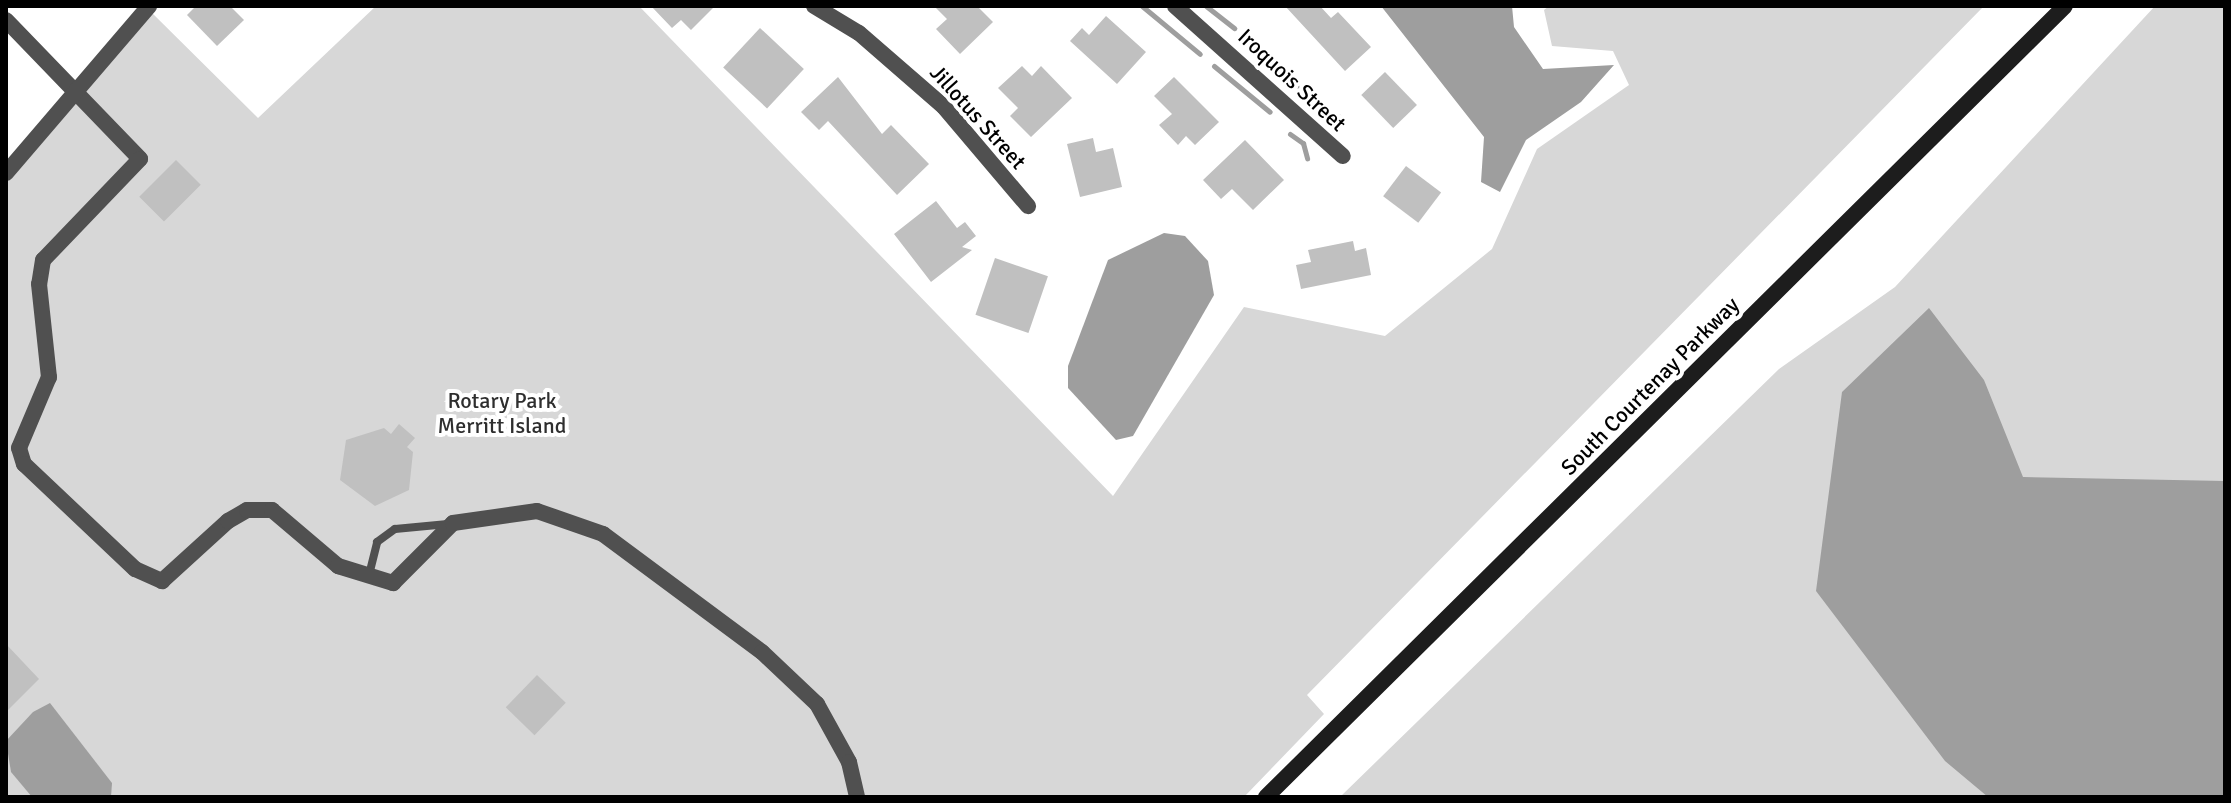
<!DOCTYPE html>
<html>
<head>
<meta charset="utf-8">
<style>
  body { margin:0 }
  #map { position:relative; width:2231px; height:803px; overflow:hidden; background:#fff; font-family:Signika,sans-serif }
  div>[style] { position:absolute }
  .green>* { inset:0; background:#d7d7d7 }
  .water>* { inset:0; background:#9e9e9e }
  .stream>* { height:5px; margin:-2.5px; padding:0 2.5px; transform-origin:2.5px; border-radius:2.5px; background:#9e9e9e }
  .building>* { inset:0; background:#c0c0c0; transform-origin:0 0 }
  .service>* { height:8px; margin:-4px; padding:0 4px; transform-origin:4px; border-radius:4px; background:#505050 }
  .minor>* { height:16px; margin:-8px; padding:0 8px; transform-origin:8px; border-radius:8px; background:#505050 }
  .tertiary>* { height:16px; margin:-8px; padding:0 8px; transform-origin:8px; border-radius:8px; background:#505050 }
  .secondary>* { height:16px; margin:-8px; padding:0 8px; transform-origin:8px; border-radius:8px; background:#1d1d1d }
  span { translate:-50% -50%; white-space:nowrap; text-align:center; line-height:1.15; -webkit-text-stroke:8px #fff; paint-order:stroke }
  .street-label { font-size:22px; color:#000 }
  .park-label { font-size:22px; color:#2e2e2e }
  .frame { position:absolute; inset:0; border:8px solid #000; pointer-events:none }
</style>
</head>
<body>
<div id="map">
  <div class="green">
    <div style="clip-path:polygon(376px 6px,639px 6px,1113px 496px,1244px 307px,1385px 336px,1492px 249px,1537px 149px,1629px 85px,1613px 51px,1552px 46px,1544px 10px,1549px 6px,1984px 6px,1307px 695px,1324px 714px,1244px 797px,6px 797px,6px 175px,147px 8px,258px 118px)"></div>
    <div style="clip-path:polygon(2155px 6px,2225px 6px,2225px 797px,1340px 797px,1779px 369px,1895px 287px)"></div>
  </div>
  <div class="water">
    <div style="clip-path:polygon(1381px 6px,1512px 6px,1514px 27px,1543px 69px,1614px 65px,1581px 102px,1526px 140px,1500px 192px,1481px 182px,1484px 137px)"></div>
    <div style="clip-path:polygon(1164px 233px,1185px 236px,1208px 261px,1214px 295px,1133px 436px,1116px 440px,1068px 388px,1068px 366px,1108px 260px)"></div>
    <div style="clip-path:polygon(1929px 308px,1984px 380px,2023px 477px,2225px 481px,2225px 797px,1988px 797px,1945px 761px,1816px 591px,1842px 392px)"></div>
    <div style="clip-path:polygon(50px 703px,112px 783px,111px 797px,32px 797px,11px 772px,6px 741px,33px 712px)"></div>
  </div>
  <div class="stream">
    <div style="left:1142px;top:6px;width:75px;rotate:39.6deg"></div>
    <div style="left:1206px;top:6px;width:36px;rotate:38deg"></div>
    <div style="left:1254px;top:44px;width:21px;rotate:45deg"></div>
    <div style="left:1214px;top:66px;width:72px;rotate:39.4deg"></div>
    <div style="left:1287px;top:77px;width:53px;rotate:42.7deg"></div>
    <div style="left:1326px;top:113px;width:18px;rotate:16deg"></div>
    <div style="left:1290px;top:134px;width:16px;rotate:35deg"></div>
    <div style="left:1303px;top:143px;width:16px;rotate:75deg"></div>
  </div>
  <div class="building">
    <div style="clip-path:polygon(196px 6px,230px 6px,244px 20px,217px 46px,187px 15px)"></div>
    <div style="clip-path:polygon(651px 6px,715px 6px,691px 30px,681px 20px,672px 28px)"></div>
    <div style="clip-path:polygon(934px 6px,977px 6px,993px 22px,960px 54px,936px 29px,947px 19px)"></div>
    <div style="clip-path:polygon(1285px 6px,1320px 6px,1331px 18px,1338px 12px,1371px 47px,1345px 71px)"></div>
    <div style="clip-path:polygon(1106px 16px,1146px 52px,1117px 84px,1070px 41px,1082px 28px,1089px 35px)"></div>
    <div style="left:760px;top:28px;width:60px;height:54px;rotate:43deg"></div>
    <div style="clip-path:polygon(1022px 66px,1032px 76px,1041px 66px,1072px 98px,1031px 137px,1010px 116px,1018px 108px,998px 88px)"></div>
    <div style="left:1385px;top:72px;width:46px;height:33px;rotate:46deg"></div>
    <div style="clip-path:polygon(838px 77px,882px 134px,891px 125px,929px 164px,897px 195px,828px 121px,819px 130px,801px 112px)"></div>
    <div style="clip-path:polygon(1174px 77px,1219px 122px,1195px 145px,1186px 136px,1178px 145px,1159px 125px,1172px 114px,1154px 96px)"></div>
    <div style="clip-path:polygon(1093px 138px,1096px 152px,1113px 148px,1122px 187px,1080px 197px,1067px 144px)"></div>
    <div style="clip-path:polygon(1245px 140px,1284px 180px,1253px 210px,1232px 189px,1221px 199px,1203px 180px)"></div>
    <div style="left:176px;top:160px;width:35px;height:52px;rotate:45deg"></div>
    <div style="left:1406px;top:166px;width:44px;height:38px;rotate:37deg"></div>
    <div style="clip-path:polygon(936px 201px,957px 228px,965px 222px,976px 236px,962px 247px,972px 250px,931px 282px,894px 234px)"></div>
    <div style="clip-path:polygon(1353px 241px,1355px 251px,1366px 248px,1371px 275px,1301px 289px,1296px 265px,1311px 262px,1308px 250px)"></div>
    <div style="left:995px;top:258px;width:56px;height:60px;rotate:19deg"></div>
    <div style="clip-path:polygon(399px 424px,415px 438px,407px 447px,413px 452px,409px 490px,375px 506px,340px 480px,346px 440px,384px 428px,391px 434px)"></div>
    <div style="clip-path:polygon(6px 644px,39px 679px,6px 712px)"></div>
    <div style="left:537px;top:675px;width:40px;height:45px;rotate:44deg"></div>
  </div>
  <div class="service">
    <div style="left:369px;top:575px;width:34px;rotate:-76deg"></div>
    <div style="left:377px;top:542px;width:22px;rotate:-36deg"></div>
    <div style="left:395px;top:529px;width:53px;rotate:-5.4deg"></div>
  </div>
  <div class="minor">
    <div style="left:814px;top:6px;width:52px;rotate:31deg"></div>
    <div style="left:859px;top:33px;width:113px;rotate:41deg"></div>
    <div style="left:944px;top:107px;width:130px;rotate:49.7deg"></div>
    <div style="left:1175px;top:6px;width:225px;rotate:41.8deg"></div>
    <div style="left:6px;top:20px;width:193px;rotate:46deg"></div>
    <div style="left:140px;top:159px;width:140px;rotate:133.8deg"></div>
    <div style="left:43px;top:260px;width:24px;rotate:99deg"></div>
    <div style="left:39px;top:284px;width:94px;rotate:83.9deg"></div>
    <div style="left:49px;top:377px;width:77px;rotate:112.9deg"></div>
    <div style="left:19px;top:448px;width:17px;rotate:73deg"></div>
    <div style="left:24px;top:464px;width:153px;rotate:43.4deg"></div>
    <div style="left:135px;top:569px;width:30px;rotate:24deg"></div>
    <div style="left:162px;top:581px;width:89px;rotate:-42.3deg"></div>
    <div style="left:228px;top:521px;width:22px;rotate:-30deg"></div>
    <div style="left:247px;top:510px;width:25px"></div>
    <div style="left:272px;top:510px;width:87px;rotate:40.3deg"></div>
    <div style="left:338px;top:566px;width:58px;rotate:17.2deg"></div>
    <div style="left:393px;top:583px;width:85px;rotate:-45deg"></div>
    <div style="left:453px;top:523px;width:85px;rotate:-8.1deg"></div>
    <div style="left:537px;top:511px;width:70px;rotate:19.2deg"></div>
    <div style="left:603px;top:534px;width:198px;rotate:36.6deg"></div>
    <div style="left:762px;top:652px;width:76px;rotate:43.4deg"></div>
    <div style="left:817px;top:704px;width:66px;rotate:61.1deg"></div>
    <div style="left:849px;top:762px;width:36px;rotate:77deg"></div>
  </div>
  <div class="tertiary">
    <div style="left:6px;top:173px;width:220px;rotate:-49.4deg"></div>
  </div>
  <div class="secondary">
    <div style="left:1266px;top:797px;width:1124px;rotate:-44.71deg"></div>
  </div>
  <div class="street-label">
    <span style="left:1292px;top:80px;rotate:43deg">Iroquois Street</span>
    <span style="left:978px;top:117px;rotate:48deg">Jillotus Street</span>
    <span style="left:1650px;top:386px;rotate:-45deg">South Courtenay Parkway</span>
  </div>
  <div class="park-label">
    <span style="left:502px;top:413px">Rotary Park<br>Merritt Island</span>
  </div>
  <div class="frame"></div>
</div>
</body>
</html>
